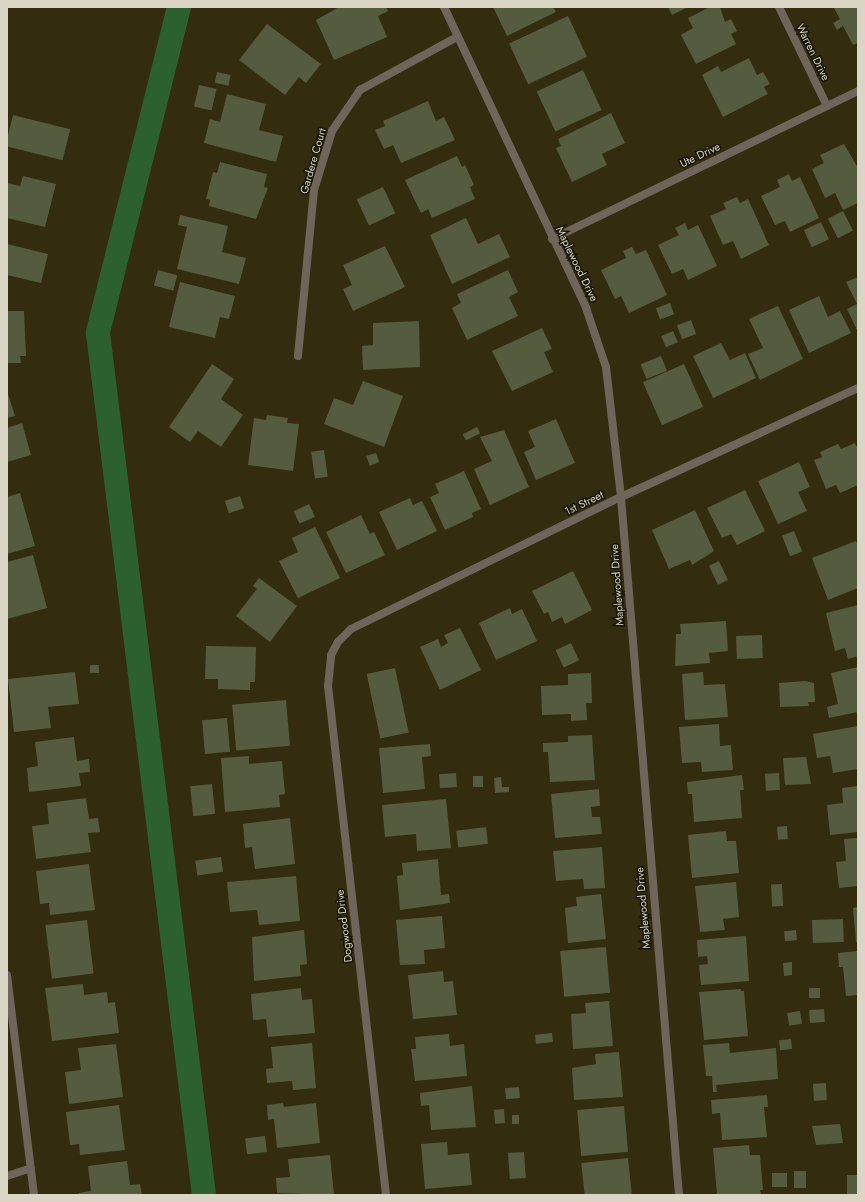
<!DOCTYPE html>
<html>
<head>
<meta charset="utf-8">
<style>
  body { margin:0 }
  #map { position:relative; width:865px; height:1202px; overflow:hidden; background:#342c0f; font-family:Jost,sans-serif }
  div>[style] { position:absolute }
  .canal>* { height:24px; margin:-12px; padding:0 12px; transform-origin:12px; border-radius:12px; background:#2c612f }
  .building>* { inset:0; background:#545b3e; transform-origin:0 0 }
  .minor>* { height:8px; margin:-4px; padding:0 4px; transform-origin:4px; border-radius:4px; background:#70655b }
  .tertiary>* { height:8px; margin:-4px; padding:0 4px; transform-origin:4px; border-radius:4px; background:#70655b }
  span { translate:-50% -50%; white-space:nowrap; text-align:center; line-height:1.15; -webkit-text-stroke:3px #181409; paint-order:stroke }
  .street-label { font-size:11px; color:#dad5c4 }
  .frame { position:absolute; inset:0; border:8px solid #dad5c4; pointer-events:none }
</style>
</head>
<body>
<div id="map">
  <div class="canal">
    <div style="left:179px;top:7px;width:336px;rotate:104deg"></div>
    <div style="left:98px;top:333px;width:868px;rotate:82.99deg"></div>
  </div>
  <div class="building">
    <div style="clip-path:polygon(339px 7px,386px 7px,388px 11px,378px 16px,387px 37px,334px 60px,316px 20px)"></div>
    <div style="clip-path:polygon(493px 7px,553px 7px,556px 12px,507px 36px)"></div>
    <div style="clip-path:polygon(668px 7px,688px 7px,672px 15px)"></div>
    <div style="clip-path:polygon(710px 7px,720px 7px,725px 22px,731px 19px,737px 31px,731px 34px,736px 44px,696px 64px,681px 35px,693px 28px,688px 18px)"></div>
    <div style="clip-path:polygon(836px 7px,858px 7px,858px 43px,853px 45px,843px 26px,837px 30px,833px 23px,840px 19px,834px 8px)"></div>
    <div style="left:568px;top:16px;width:45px;height:65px;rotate:65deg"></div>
    <div style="clip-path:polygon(267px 24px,321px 64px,306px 83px,299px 77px,285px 95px,239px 60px)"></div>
    <div style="clip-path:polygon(749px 58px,757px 75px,763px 72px,770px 84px,764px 87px,768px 94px,723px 117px,702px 75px,718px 66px,721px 72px)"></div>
    <div style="left:583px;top:70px;width:44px;height:51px;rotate:65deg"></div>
    <div style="left:217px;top:72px;width:14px;height:11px;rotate:12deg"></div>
    <div style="left:199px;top:85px;width:18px;height:22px;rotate:13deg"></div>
    <div style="clip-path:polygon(227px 94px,266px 104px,259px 130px,283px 136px,276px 162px,204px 143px,210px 119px,220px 122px)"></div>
    <div style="clip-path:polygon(428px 101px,436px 121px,444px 117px,455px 140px,401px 163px,393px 145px,384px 149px,375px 130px,385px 126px,383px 121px)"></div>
    <div style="clip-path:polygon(611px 113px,625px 143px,602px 154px,607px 165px,572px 182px,556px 148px,561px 146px,558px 139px)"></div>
    <div style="left:13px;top:115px;width:59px;height:32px;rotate:14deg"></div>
    <div style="clip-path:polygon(844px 144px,858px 168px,858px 203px,843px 210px,835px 193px,825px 198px,812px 169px,824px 163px,820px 155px)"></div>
    <div style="clip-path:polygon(457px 156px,462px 167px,465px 165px,474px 185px,470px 187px,475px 199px,432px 218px,428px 209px,421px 213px,405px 180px)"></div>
    <div style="clip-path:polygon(220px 162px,267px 174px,264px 187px,268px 188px,256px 219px,209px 206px,210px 200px,206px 199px,213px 172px,217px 173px)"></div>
    <div style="clip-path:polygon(789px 174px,792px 181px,800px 177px,819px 218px,790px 232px,785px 221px,775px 225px,761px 196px,780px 187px,777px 180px)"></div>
    <div style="clip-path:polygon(23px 176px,56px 184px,45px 227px,7px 218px,7px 183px,20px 186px)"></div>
    <div style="left:383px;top:187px;width:29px;height:29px;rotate:65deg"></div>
    <div style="clip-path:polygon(737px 197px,740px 203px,748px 199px,769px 245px,741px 259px,733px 241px,723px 245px,710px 216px,726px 209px,723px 203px)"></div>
    <div style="left:843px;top:211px;width:22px;height:17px;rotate:63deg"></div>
    <div style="clip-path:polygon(180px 215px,228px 226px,222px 252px,246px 258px,239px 284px,177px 269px,187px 227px,178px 225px)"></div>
    <div style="clip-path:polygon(466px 218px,478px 244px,499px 234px,510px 257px,452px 284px,430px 235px)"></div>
    <div style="left:821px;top:222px;width:19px;height:19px;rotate:65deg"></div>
    <div style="clip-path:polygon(685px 223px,688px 230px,698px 225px,717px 266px,688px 280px,683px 269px,672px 274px,658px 245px,679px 235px,675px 228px)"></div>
    <div style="clip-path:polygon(7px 244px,48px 254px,41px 283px,7px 275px)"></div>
    <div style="clip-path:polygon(385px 246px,405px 287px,353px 311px,343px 289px,352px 285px,343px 265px)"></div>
    <div style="clip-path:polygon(632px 247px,636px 254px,646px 250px,667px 295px,629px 313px,621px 296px,615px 299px,601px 270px,626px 258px,623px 251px)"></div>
    <div style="left:158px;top:270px;width:20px;height:16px;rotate:15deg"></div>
    <div style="clip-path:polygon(508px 270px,518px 292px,509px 297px,518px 316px,467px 340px,452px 308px,461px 303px,457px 294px)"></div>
    <div style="clip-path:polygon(858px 277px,858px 332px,847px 309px,857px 304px,846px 282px)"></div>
    <div style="clip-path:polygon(180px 282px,235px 296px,229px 319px,220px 317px,215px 338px,169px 327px)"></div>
    <div style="clip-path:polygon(819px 296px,828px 317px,840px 311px,851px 333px,809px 353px,789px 310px)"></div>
    <div style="left:670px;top:303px;width:12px;height:15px;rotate:70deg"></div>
    <div style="clip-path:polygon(778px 306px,803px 359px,760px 380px,748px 354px,763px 348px,749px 319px)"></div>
    <div style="clip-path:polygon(7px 311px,24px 311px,26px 356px,20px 356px,21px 363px,7px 363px)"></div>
    <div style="left:691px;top:320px;width:15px;height:15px;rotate:70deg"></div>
    <div style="clip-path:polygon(419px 321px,420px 367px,363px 370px,362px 346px,373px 345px,373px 323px)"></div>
    <div style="clip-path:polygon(542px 328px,552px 349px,544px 352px,553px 372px,512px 391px,492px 351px)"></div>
    <div style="left:673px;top:331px;width:12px;height:13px;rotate:66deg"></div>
    <div style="clip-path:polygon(721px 343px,730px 360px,745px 353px,756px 378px,713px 398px,693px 356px)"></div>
    <div style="left:661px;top:356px;width:16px;height:22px;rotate:68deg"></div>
    <div style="clip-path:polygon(212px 364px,234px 379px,221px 399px,243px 415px,221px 447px,198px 431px,190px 442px,169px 427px)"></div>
    <div style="left:684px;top:364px;width:47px;height:45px;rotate:66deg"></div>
    <div style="clip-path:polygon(363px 381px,403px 396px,384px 447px,324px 424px,334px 398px,353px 405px)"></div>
    <div style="clip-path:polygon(7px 391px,15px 416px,7px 418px)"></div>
    <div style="clip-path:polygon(267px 415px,288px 418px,287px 423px,299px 424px,293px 471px,248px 465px,254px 418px,266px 420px)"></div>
    <div style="clip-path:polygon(556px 419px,575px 463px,536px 480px,524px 452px,535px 447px,528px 431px)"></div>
    <div style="clip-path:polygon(22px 423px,31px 455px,7px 462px,7px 428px)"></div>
    <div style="left:477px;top:427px;width:7px;height:16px;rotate:63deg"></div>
    <div style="clip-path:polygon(504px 430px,529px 487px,490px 505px,474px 469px,492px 461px,480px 437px)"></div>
    <div style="clip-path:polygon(855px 443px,858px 449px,858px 485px,840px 493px,836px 485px,826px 489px,814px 460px,822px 457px,820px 452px,838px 444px,841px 449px)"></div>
    <div style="left:324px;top:450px;width:27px;height:13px;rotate:82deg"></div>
    <div style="clip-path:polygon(376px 453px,379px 462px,370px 466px,366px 456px)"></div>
    <div style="clip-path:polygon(799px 462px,810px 487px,798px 492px,807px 511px,778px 524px,758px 481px)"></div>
    <div style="clip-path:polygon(464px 471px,481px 509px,472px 513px,473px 517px,445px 530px,430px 497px,439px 493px,435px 484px)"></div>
    <div style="clip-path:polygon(745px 490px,765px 531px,737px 545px,731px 534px,722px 538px,707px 508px)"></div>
    <div style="clip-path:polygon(20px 493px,35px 546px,7px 554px,7px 497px)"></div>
    <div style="left:240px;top:496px;width:13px;height:16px;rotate:72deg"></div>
    <div style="clip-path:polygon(410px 498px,413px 505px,422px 501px,437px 531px,397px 550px,379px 512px)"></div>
    <div style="left:309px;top:504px;width:14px;height:17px;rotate:65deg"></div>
    <div style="clip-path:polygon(695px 510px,714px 551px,692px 565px,690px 560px,669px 569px,652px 530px)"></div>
    <div style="clip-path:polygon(361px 515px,370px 534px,374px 532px,385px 555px,346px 573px,326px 532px)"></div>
    <div style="clip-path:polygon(315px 527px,340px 578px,298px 598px,279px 561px,298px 552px,292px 538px)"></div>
    <div style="left:794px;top:531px;width:22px;height:13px;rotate:68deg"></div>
    <div style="clip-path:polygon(856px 541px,858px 547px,858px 588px,828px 600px,812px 558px)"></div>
    <div style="clip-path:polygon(33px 555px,47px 608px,7px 619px,7px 562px)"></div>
    <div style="left:719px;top:561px;width:21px;height:11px;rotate:65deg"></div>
    <div style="clip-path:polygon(573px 571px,592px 610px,565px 624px,562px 617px,552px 622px,548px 612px,544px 614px,532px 591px)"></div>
    <div style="clip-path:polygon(259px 578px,297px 606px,270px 642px,236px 616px,257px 589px,253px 586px)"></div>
    <div style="clip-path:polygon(858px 605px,858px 656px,848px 659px,845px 648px,835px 651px,826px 613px)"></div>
    <div style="clip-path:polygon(510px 608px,512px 614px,522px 609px,537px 641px,496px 660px,479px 623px)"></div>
    <div style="clip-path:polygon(726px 621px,728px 651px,709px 653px,710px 663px,675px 666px,676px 634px,681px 634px,680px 624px)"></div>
    <div style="clip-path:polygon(460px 628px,481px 670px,440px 690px,420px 647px,438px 639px,441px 647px,448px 643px,444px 635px)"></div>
    <div style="left:762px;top:635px;width:23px;height:26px;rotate:88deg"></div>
    <div style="left:571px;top:643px;width:19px;height:17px;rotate:65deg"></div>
    <div style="clip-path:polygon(206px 646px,256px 647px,255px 682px,250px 682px,250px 690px,218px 689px,218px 679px,205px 679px)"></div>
    <div style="left:99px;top:665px;width:8px;height:9px;rotate:90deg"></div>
    <div style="clip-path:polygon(858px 667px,858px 712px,829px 718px,827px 707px,838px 704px,831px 673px)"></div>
    <div style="left:395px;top:668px;width:66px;height:29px;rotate:78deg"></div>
    <div style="clip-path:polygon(75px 672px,79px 704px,48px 707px,51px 728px,14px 732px,8px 679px)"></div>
    <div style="clip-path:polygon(703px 672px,704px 685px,725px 684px,728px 717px,685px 720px,682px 674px)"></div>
    <div style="clip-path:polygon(591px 673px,592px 703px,586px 703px,587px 720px,571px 721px,571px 714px,542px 715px,541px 686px,568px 685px,568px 674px)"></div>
    <div style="clip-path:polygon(805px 681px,814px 683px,815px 702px,808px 702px,809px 706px,780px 707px,779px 683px)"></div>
    <div style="left:286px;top:700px;width:46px;height:54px;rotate:85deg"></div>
    <div style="left:227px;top:718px;width:34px;height:25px;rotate:85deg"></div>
    <div style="clip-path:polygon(719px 724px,720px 746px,731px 745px,733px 770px,702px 772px,701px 762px,682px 763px,679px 727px)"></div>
    <div style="clip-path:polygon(858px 726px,858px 769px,833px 773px,830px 756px,817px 758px,813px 734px)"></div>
    <div style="clip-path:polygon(592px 735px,595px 780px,550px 782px,548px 752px,543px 752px,543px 743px,568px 742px,568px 736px)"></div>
    <div style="clip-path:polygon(74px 737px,77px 761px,89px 759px,90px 772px,79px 773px,81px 786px,29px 792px,27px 768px,38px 766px,35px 742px)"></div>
    <div style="clip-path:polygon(430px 744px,431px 756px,422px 757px,425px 789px,383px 793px,379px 748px)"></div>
    <div style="clip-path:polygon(249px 756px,249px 764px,282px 761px,285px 794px,279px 795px,280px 807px,225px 812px,221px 758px)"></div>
    <div style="clip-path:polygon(806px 757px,811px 784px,785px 785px,783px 758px)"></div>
    <div style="left:456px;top:773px;width:14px;height:17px;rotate:86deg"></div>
    <div style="left:779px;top:773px;width:17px;height:14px;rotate:87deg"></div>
    <div style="clip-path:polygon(742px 775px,744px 790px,740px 790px,742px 818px,694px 822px,692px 794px,688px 794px,687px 782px)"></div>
    <div style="left:473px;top:776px;width:10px;height:11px"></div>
    <div style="clip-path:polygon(501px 777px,502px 787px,509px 787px,509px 792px,495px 793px,494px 778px)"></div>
    <div style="left:212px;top:784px;width:30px;height:22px;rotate:84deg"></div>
    <div style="clip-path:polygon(858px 786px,858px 832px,830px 835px,827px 805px,843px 803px,842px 788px)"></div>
    <div style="clip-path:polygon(599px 789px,600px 806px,591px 807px,592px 817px,600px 817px,602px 834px,555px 838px,551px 794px)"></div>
    <div style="clip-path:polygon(86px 798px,89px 819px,98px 818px,100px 832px,88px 833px,91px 852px,36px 859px,32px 826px,49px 824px,47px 803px)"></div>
    <div style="clip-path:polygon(446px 799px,451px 848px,417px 851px,416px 834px,385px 837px,382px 805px)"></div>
    <div style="clip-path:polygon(290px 818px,295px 864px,255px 869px,252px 847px,245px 848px,243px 824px)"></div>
    <div style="left:787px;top:826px;width:13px;height:10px;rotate:86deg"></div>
    <div style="left:486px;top:827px;width:17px;height:30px;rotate:83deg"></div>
    <div style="clip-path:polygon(726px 831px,727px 841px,736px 841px,739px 873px,692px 878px,688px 835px)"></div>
    <div style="clip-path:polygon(858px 838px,858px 886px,839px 888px,836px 862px,846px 861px,844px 839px)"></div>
    <div style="clip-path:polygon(602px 847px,605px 888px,584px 889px,583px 879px,556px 881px,553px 851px)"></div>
    <div style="left:221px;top:857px;width:15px;height:26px;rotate:82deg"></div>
    <div style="clip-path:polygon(438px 859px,441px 895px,449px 894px,450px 903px,400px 910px,397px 876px,403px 875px,402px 863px)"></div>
    <div style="clip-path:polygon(89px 864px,95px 910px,50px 915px,49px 903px,40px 904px,36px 871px)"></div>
    <div style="clip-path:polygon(296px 876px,300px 921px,259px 925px,257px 910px,230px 912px,227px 882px)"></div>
    <div style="clip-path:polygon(736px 882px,739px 917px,723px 919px,725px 930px,700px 932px,695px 886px)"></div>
    <div style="left:782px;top:884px;width:22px;height:11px;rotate:87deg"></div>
    <div style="clip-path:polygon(601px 894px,606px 939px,568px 943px,565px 908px,577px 906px,576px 897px)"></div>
    <div style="clip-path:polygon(858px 907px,858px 942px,856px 942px,853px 908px)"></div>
    <div style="clip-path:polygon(442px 916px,445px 948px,424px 950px,425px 964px,400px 965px,396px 920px)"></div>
    <div style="left:843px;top:919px;width:23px;height:31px;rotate:88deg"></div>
    <div style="left:87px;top:920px;width:54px;height:42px;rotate:83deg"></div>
    <div style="clip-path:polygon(304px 930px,307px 964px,300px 965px,301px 976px,254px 981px,252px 937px)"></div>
    <div style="left:796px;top:930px;width:10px;height:12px;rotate:84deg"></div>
    <div style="clip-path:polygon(746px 936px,749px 981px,701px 985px,699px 965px,708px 964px,707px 956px,698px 957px,697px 940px)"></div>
    <div style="left:606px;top:947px;width:46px;height:46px;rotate:85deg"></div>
    <div style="clip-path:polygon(858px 951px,858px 995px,846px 996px,843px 967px,839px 967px,838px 953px)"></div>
    <div style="clip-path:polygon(792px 962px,792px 975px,784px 976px,783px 963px)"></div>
    <div style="clip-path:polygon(443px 971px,444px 982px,453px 981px,457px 1015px,413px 1019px,408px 975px)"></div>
    <div style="clip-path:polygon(83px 984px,84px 995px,107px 992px,108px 1003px,115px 1002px,119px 1033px,52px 1041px,45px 988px)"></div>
    <div style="clip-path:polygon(301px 988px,302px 1000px,312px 999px,315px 1033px,268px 1037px,266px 1019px,253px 1020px,251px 994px)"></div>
    <div style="left:809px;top:988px;width:11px;height:10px"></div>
    <div style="clip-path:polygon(741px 989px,741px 991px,744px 991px,748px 1036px,704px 1040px,699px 992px)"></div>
    <div style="clip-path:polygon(609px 1001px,613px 1046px,573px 1049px,571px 1014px,586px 1013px,585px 1003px)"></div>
    <div style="left:824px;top:1009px;width:13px;height:15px;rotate:86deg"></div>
    <div style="left:800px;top:1011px;width:13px;height:13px;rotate:81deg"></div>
    <div style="left:552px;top:1033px;width:9px;height:17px;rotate:84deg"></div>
    <div style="clip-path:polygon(449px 1034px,450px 1046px,464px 1044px,467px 1076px,415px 1081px,411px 1049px,416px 1049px,415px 1037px)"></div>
    <div style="left:791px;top:1039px;width:10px;height:12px;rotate:84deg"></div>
    <div style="clip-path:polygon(312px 1043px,316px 1088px,293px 1090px,292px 1081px,267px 1083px,266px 1069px,273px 1068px,271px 1047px)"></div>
    <div style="clip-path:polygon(729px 1043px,730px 1053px,776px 1048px,778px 1079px,716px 1085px,717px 1092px,713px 1092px,712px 1076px,706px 1076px,703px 1045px)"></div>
    <div style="clip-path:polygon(116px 1044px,123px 1097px,69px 1104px,65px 1072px,81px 1070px,78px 1048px)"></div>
    <div style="clip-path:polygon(619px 1052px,623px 1097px,574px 1100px,572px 1068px,596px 1064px,595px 1054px)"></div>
    <div style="left:826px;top:1083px;width:17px;height:13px;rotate:87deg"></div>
    <div style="clip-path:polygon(472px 1086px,476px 1127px,431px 1130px,429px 1105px,421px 1106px,420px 1093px)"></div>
    <div style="left:519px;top:1087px;width:11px;height:14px;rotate:85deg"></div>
    <div style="clip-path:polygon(767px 1095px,768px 1107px,764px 1107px,767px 1137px,722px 1140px,720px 1113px,712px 1114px,711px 1100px)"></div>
    <div style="clip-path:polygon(283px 1103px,284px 1107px,316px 1103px,320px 1143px,277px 1148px,274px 1119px,268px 1120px,267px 1105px)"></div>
    <div style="clip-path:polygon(119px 1105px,125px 1150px,80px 1155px,79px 1144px,70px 1145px,66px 1112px)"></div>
    <div style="left:624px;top:1106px;width:46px;height:47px;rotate:85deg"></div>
    <div style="left:504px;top:1109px;width:14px;height:10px;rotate:86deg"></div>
    <div style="left:512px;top:1115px;width:7px;height:9px"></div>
    <div style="clip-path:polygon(840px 1124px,843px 1143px,816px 1145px,812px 1126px)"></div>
    <div style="left:265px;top:1136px;width:16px;height:20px;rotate:83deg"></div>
    <div style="clip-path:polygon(447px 1142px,448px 1155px,469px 1153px,472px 1185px,425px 1189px,421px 1144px)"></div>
    <div style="clip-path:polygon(749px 1145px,750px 1155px,760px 1155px,763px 1190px,760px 1190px,761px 1194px,717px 1194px,713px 1148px)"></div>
    <div style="left:524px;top:1152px;width:26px;height:16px;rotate:86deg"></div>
    <div style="clip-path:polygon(330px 1155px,334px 1195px,277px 1193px,276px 1178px,290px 1177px,288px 1159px)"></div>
    <div style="left:628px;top:1158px;width:37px;height:47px;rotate:84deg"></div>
    <div style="clip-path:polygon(127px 1161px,130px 1185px,140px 1184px,142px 1195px,79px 1195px,79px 1193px,91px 1191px,88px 1166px)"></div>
    <div style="left:806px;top:1171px;width:17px;height:12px;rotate:90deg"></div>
    <div style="left:787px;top:1173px;width:14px;height:15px;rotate:90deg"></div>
    <div style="left:858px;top:1175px;width:20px;height:11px;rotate:90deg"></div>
  </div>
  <div class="minor">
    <div style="left:779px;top:7px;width:110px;rotate:64.1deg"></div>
    <div style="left:552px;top:239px;width:340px;rotate:-25.8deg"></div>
    <div style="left:298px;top:356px;width:167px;rotate:-84.5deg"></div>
    <div style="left:314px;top:190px;width:62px;rotate:-73deg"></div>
    <div style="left:332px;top:131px;width:50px;rotate:-55.7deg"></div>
    <div style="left:360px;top:90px;width:111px;rotate:-28.7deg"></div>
    <div style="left:7px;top:975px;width:222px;rotate:83deg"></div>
    <div style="left:7px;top:1176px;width:25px;rotate:-18deg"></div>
    <div style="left:386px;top:1195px;width:512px;rotate:-96.5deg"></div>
    <div style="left:328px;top:686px;width:31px;rotate:-84deg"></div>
    <div style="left:331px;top:655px;width:15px;rotate:-62deg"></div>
    <div style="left:338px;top:642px;width:18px;rotate:-45deg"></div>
    <div style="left:351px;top:629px;width:301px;rotate:-26.1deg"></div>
    <div style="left:621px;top:497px;width:261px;rotate:-24.7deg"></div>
  </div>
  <div class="tertiary">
    <div style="left:444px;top:7px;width:333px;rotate:64.7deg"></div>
    <div style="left:586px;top:308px;width:62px;rotate:71.3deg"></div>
    <div style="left:606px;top:367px;width:131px;rotate:83.4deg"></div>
    <div style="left:621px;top:497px;width:700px;rotate:85.25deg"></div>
  </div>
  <div class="street-label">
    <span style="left:813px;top:52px;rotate:64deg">Warren Drive</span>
    <span style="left:700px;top:155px;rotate:-26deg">Ute Drive</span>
    <span style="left:313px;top:161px;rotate:-74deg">Gardere Court</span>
    <span style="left:577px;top:264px;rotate:64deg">Maplewood Drive</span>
    <span style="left:584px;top:503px;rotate:-26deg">1st Street</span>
    <span style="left:617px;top:585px;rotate:-94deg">Maplewood Drive</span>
    <span style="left:643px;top:908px;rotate:-95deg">Maplewood Drive</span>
    <span style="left:344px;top:926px;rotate:-97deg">Dogwood Drive</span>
  </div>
  <div class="frame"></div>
</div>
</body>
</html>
